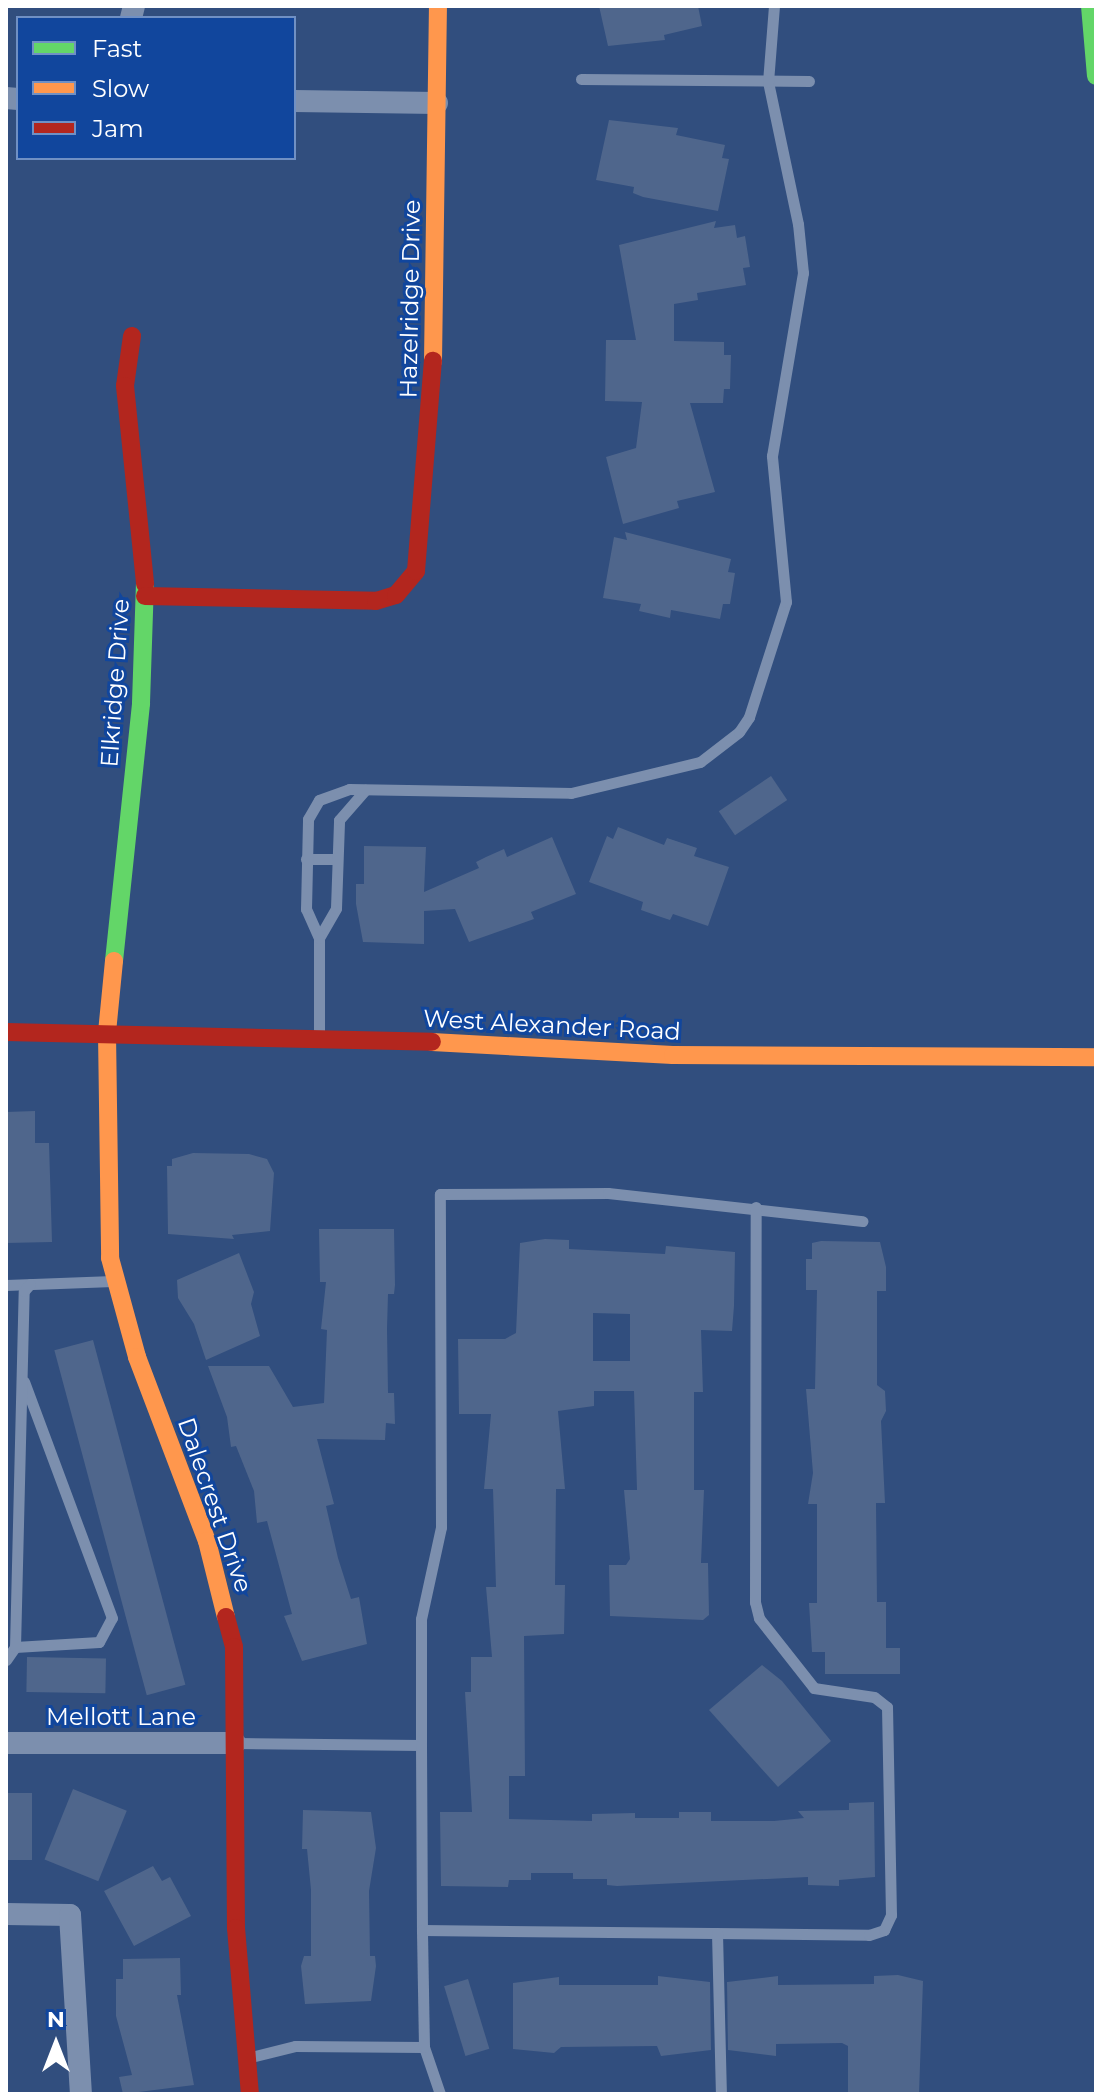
<!DOCTYPE html>
<html>
<head>
<meta charset="utf-8">
<style>
  body { margin:0 }
  #map { position:relative; width:1102px; height:2100px; overflow:hidden; background:#314e7e; font-family:Montserrat,sans-serif }
  div>[style] { position:absolute }
  .building>* { inset:0; background:#4f668c; transform-origin:0 0 }
  .lane>* { height:11px; margin:-5.5px; padding:0 5.5px; transform-origin:5.5px; border-radius:5.5px; background:#7c8fae }
  .street>* { height:22px; margin:-11px; padding:0 11px; transform-origin:11px; border-radius:11px; background:#7c8fae }
  .fast>* { height:18px; margin:-9px; padding:0 9px; transform-origin:9px; border-radius:9px; background:#63d668 }
  .slow>* { height:18px; margin:-9px; padding:0 9px; transform-origin:9px; border-radius:9px; background:#ff974d }
  .jam>* { height:18px; margin:-9px; padding:0 9px; transform-origin:9px; border-radius:9px; background:#b3261e }
  span { translate:-50% -50%; white-space:nowrap; text-align:center; line-height:1.15; -webkit-text-stroke:6px #11469d; paint-order:stroke }
  .street-label { font-size:24px; color:#fff }
  .frame { position:absolute; inset:0; border:8px solid #fff; pointer-events:none }
  .legend { position:absolute; left:16px; top:16px; width:280px; height:144px; box-sizing:border-box; background:#11469d; border:2px solid #7090c4; margin:0; padding:10px 14px; list-style:none; font-size:24px; color:#fff }
  .legend li { display:flex; align-items:center; gap:16px; height:40px }
  .legend b { width:40px; border:2px solid #7090c4 }
  .north { position:absolute; left:16px; top:2004px; width:80px; height:80px; -webkit-text-stroke:6px #11469d; paint-order:stroke; rotate:0deg; font-size:22px; font-weight:700; line-height:32px; text-align:center; color:#fff }
  .north::after { content:''; display:block; margin:auto; width:28px; height:36px; background:#fff; clip-path:polygon(50% 0,100% 100%,50% 72%,0 100%) }
</style>
</head>
<body>
<div id="map">
  <div class="building">
    <div style="clip-path:polygon(599px 6px,698px 6px,702px 26px,664px 35px,665px 40px,608px 46px)"></div>
    <div style="clip-path:polygon(609px 120px,678px 128px,676px 135px,725px 145px,722px 158px,729px 159px,718px 211px,643px 197px,633px 193px,634px 187px,596px 180px)"></div>
    <div style="clip-path:polygon(716px 221px,714px 228px,735px 225px,737px 238px,745px 236px,750px 267px,743px 268px,746px 285px,697px 293px,698px 300px,674px 304px,674px 341px,724px 342px,724px 355px,731px 355px,730px 389px,724px 389px,723px 403px,690px 403px,715px 492px,677px 501px,679px 508px,623px 524px,606px 457px,636px 448px,642px 402px,605px 401px,606px 340px,636px 340px,619px 245px)"></div>
    <div style="clip-path:polygon(625px 532px,731px 559px,728px 572px,735px 573px,730px 604px,723px 604px,720px 619px,671px 610px,670px 618px,639px 611px,641px 604px,603px 598px,614px 537px,627px 540px)"></div>
    <div style="left:771px;top:776px;width:29px;height:63px;rotate:56deg"></div>
    <div style="clip-path:polygon(618px 827px,664px 845px,667px 838px,697px 848px,694px 856px,729px 867px,708px 926px,673px 914px,670px 920px,658px 916px,641px 910px,643px 902px,589px 882px,607px 836px,613px 839px)"></div>
    <div style="clip-path:polygon(552px 837px,576px 894px,531px 912px,534px 919px,469px 942px,455px 909px,424px 911px,424px 944px,363px 942px,356px 904px,356px 884px,364px 884px,364px 846px,426px 847px,424px 892px,479px 868px,476px 862px,486px 857px,504px 849px,507px 857px)"></div>
    <div style="clip-path:polygon(35px 1111px,35px 1143px,49px 1143px,52px 1242px,6px 1243px,6px 1112px)"></div>
    <div style="clip-path:polygon(193px 1153px,249px 1154px,267px 1159px,274px 1173px,270px 1231px,232px 1235px,234px 1239px,168px 1234px,167px 1166px,172px 1166px,172px 1159px)"></div>
    <div style="clip-path:polygon(319px 1229px,394px 1229px,395px 1285px,394px 1294px,388px 1294px,387px 1329px,388px 1393px,394px 1393px,395px 1424px,386px 1423px,385px 1440px,317px 1439px,334px 1504px,326px 1506px,338px 1558px,351px 1599px,359px 1597px,367px 1644px,302px 1661px,284px 1616px,292px 1614px,267px 1521px,257px 1523px,254px 1491px,236px 1446px,231px 1447px,227px 1417px,208px 1366px,269px 1366px,293px 1407px,324px 1403px,327px 1330px,321px 1329px,326px 1282px,320px 1282px)"></div>
    <div style="clip-path:polygon(evenodd,545px 1239px,569px 1240px,569px 1249px,665px 1254px,666px 1246px,735px 1252px,734px 1306px,732px 1331px,701px 1330px,703px 1392px,694px 1392px,694px 1490px,704px 1490px,701px 1563px,708px 1563px,709px 1615px,703px 1620px,610px 1616px,609px 1565px,626px 1565px,630px 1559px,624px 1490px,637px 1490px,634px 1391px,594px 1391px,594px 1406px,558px 1411px,565px 1489px,556px 1489px,555px 1585px,565px 1585px,564px 1634px,524px 1636px,525px 1776px,509px 1776px,509px 1819px,592px 1821px,592px 1814px,635px 1813px,635px 1818px,679px 1818px,679px 1812px,711px 1812px,711px 1821px,774px 1821px,804px 1818px,798px 1811px,849px 1810px,849px 1803px,874px 1802px,875px 1877px,839px 1880px,839px 1886px,808px 1885px,808px 1877px,617px 1886px,607px 1885px,607px 1879px,573px 1879px,573px 1873px,531px 1873px,531px 1880px,509px 1880px,508px 1887px,441px 1886px,440px 1812px,472px 1812px,465px 1692px,471px 1692px,471px 1657px,492px 1657px,486px 1587px,496px 1587px,493px 1489px,484px 1489px,491px 1414px,459px 1414px,458px 1339px,505px 1339px,516px 1333px,520px 1243px,545px 1239px,593px 1313px,630px 1314px,630px 1361px,593px 1361px,593px 1313px)"></div>
    <div style="clip-path:polygon(821px 1241px,880px 1242px,886px 1267px,886px 1291px,877px 1291px,877px 1385px,885px 1391px,886px 1411px,881px 1421px,885px 1503px,876px 1503px,877px 1602px,886px 1602px,886px 1648px,900px 1648px,900px 1674px,825px 1674px,825px 1652px,812px 1652px,809px 1603px,817px 1603px,817px 1504px,808px 1504px,813px 1473px,806px 1389px,815px 1389px,817px 1290px,806px 1290px,806px 1259px,812px 1259px,812px 1243px)"></div>
    <div style="clip-path:polygon(239px 1253px,254px 1292px,251px 1304px,260px 1336px,206px 1360px,194px 1324px,178px 1298px,177px 1280px)"></div>
    <div style="left:93px;top:1340px;width:357px;height:40px;rotate:75deg"></div>
    <div style="left:27px;top:1657px;width:79px;height:35px;rotate:1deg"></div>
    <div style="clip-path:polygon(762px 1665px,782px 1681px,831px 1741px,778px 1787px,709px 1710px)"></div>
    <div style="left:73px;top:1789px;width:58px;height:76px;rotate:22deg"></div>
    <div style="left:6px;top:1793px;width:26px;height:67px"></div>
    <div style="clip-path:polygon(303px 1810px,371px 1812px,376px 1848px,369px 1891px,370px 1956px,375px 1956px,376px 1966px,371px 2001px,305px 2004px,301px 1966px,304px 1956px,311px 1956px,311px 1890px,307px 1849px,302px 1849px)"></div>
    <div style="clip-path:polygon(153px 1866px,162px 1881px,170px 1877px,191px 1916px,134px 1946px,104px 1891px)"></div>
    <div style="clip-path:polygon(180px 1958px,181px 1995px,177px 1995px,194px 2085px,123px 2094px,119px 2077px,132px 2075px,116px 2016px,116px 1979px,123px 1979px,123px 1959px)"></div>
    <div style="clip-path:polygon(898px 1975px,923px 1981px,919px 2094px,848px 2094px,848px 2046px,842px 2043px,776px 2044px,776px 2056px,728px 2050px,727px 1982px,778px 1976px,778px 1985px,874px 1984px,874px 1976px)"></div>
    <div style="clip-path:polygon(658px 1976px,710px 1982px,711px 2050px,661px 2056px,657px 2046px,561px 2047px,554px 2053px,513px 2049px,513px 1983px,559px 1977px,559px 1985px,658px 1985px)"></div>
    <div style="left:468px;top:1979px;width:73px;height:25px;rotate:73deg"></div>
  </div>
  <div class="lane">
    <div style="left:581px;top:79px;width:228px;rotate:0.5deg"></div>
    <div style="left:306px;top:859px;width:30px"></div>
    <div style="left:319px;top:938px;width:34px;rotate:-60deg"></div>
    <div style="left:336px;top:908px;width:88px;rotate:-88deg"></div>
    <div style="left:339px;top:820px;width:40px;rotate:-49deg"></div>
    <div style="left:319px;top:1034px;width:96px;rotate:-90deg"></div>
    <div style="left:319px;top:938px;width:32px;rotate:-114deg"></div>
    <div style="left:306px;top:909px;width:90px;rotate:-88.7deg"></div>
    <div style="left:308px;top:819px;width:22px;rotate:-60deg"></div>
    <div style="left:319px;top:800px;width:32px;rotate:-20deg"></div>
    <div style="left:349px;top:789px;width:222px;rotate:1deg"></div>
    <div style="left:571px;top:793px;width:133px;rotate:-13.5deg"></div>
    <div style="left:700px;top:762px;width:49px;rotate:-37.6deg"></div>
    <div style="left:739px;top:732px;width:18px;rotate:-56deg"></div>
    <div style="left:749px;top:717px;width:121px;rotate:-72.2deg"></div>
    <div style="left:786px;top:602px;width:147px;rotate:-95.5deg"></div>
    <div style="left:772px;top:456px;width:186px;rotate:-80.4deg"></div>
    <div style="left:803px;top:273px;width:49px;rotate:-95.8deg"></div>
    <div style="left:798px;top:224px;width:145px;rotate:-101.9deg"></div>
    <div style="left:768px;top:82px;width:76px;rotate:-85.5deg"></div>
    <div style="left:6px;top:1285px;width:107px;rotate:-2.1deg"></div>
    <div style="left:15px;top:1647px;width:84px;rotate:-3.4deg"></div>
    <div style="left:99px;top:1642px;width:27px;rotate:-62deg"></div>
    <div style="left:112px;top:1618px;width:252px;rotate:-110.4deg"></div>
    <div style="left:6px;top:1660px;width:16px;rotate:-55deg"></div>
    <div style="left:15px;top:1647px;width:356px;rotate:-88.6deg"></div>
    <div style="left:24px;top:1291px;width:9px;rotate:-49deg"></div>
    <div style="left:236px;top:1743px;width:185px;rotate:0.6deg"></div>
    <div style="left:421px;top:1745px;width:126px;rotate:-90deg"></div>
    <div style="left:421px;top:1619px;width:94px;rotate:-77.7deg"></div>
    <div style="left:441px;top:1527px;width:333px;rotate:-90.2deg"></div>
    <div style="left:440px;top:1194px;width:168px;rotate:-0.3deg"></div>
    <div style="left:608px;top:1193px;width:256px;rotate:6.3deg"></div>
    <div style="left:421px;top:1745px;width:185px;rotate:89.7deg"></div>
    <div style="left:422px;top:1930px;width:447px;rotate:0.6deg"></div>
    <div style="left:869px;top:1935px;width:16px;rotate:-18deg"></div>
    <div style="left:884px;top:1930px;width:17px;rotate:-65deg"></div>
    <div style="left:891px;top:1915px;width:208px;rotate:-91.1deg"></div>
    <div style="left:887px;top:1707px;width:16px;rotate:-142deg"></div>
    <div style="left:874px;top:1697px;width:61px;rotate:-171.5deg"></div>
    <div style="left:814px;top:1688px;width:89px;rotate:-128.2deg"></div>
    <div style="left:759px;top:1618px;width:16px;rotate:-104deg"></div>
    <div style="left:755px;top:1602px;width:395px;rotate:-89.9deg"></div>
    <div style="left:717px;top:1933px;width:161px;rotate:88.6deg"></div>
    <div style="left:424px;top:2047px;width:50px;rotate:71.2deg"></div>
    <div style="left:251px;top:2057px;width:45px;rotate:-14deg"></div>
    <div style="left:295px;top:2046px;width:129px;rotate:0.4deg"></div>
    <div style="left:424px;top:2047px;width:117px;rotate:-91deg"></div>
  </div>
  <div class="street">
    <div style="left:131px;top:18px;width:12px;rotate:-76deg"></div>
    <div style="left:6px;top:98px;width:12px;rotate:5deg"></div>
    <div style="left:294px;top:101px;width:143px;rotate:0.8deg"></div>
    <div style="left:6px;top:1743px;width:229px"></div>
    <div style="left:6px;top:1914px;width:64px;rotate:0.9deg"></div>
    <div style="left:70px;top:1915px;width:179px;rotate:86.5deg"></div>
  </div>
  <div class="fast">
    <div style="left:1090px;top:6px;width:70px;rotate:85.1deg"></div>
    <div style="left:114px;top:961px;width:259px;rotate:-84deg"></div>
    <div style="left:141px;top:703px;width:119px;rotate:-88.1deg"></div>
  </div>
  <div class="slow">
    <div style="left:433px;top:361px;width:355px;rotate:-89.2deg"></div>
    <div style="left:114px;top:961px;width:72px;rotate:95.6deg"></div>
    <div style="left:107px;top:1033px;width:225px;rotate:89.2deg"></div>
    <div style="left:110px;top:1258px;width:103px;rotate:74.7deg"></div>
    <div style="left:137px;top:1357px;width:197px;rotate:69.2deg"></div>
    <div style="left:207px;top:1541px;width:78px;rotate:76deg"></div>
    <div style="left:432px;top:1042px;width:241px;rotate:3.1deg"></div>
    <div style="left:673px;top:1055px;width:423px;rotate:0.3deg"></div>
  </div>
  <div class="jam">
    <div style="left:132px;top:336px;width:50px;rotate:98deg"></div>
    <div style="left:125px;top:386px;width:199px;rotate:84.2deg"></div>
    <div style="left:145px;top:596px;width:231px;rotate:1.2deg"></div>
    <div style="left:376px;top:601px;width:21px;rotate:-17deg"></div>
    <div style="left:396px;top:595px;width:31px;rotate:-50deg"></div>
    <div style="left:416px;top:571px;width:211px;rotate:-85.4deg"></div>
    <div style="left:6px;top:1032px;width:426px;rotate:1.3deg"></div>
    <div style="left:226px;top:1617px;width:31px;rotate:75deg"></div>
    <div style="left:234px;top:1647px;width:281px;rotate:89.6deg"></div>
    <div style="left:236px;top:1928px;width:167px;rotate:85.2deg"></div>
  </div>
  <div class="street-label">
    <span style="left:410px;top:299px;rotate:-89deg">Hazelridge Drive</span>
    <span style="left:115px;top:683px;rotate:-86deg">Elkridge Drive</span>
    <span style="left:552px;top:1025px;rotate:3deg">West Alexander Road</span>
    <span style="left:215px;top:1505px;rotate:71deg">Dalecrest Drive</span>
    <span style="left:121px;top:1717px">Mellott Lane</span>
  </div>
  <div class="frame"></div>
  <ul class="legend">
  <li><b style="height:10px;background:#63d668"></b>Fast</li>
  <li><b style="height:10px;background:#ff974d"></b>Slow</li>
  <li><b style="height:10px;background:#b3261e"></b>Jam</li>
  </ul>
  <div class="north">N</div>
</div>
</body>
</html>
